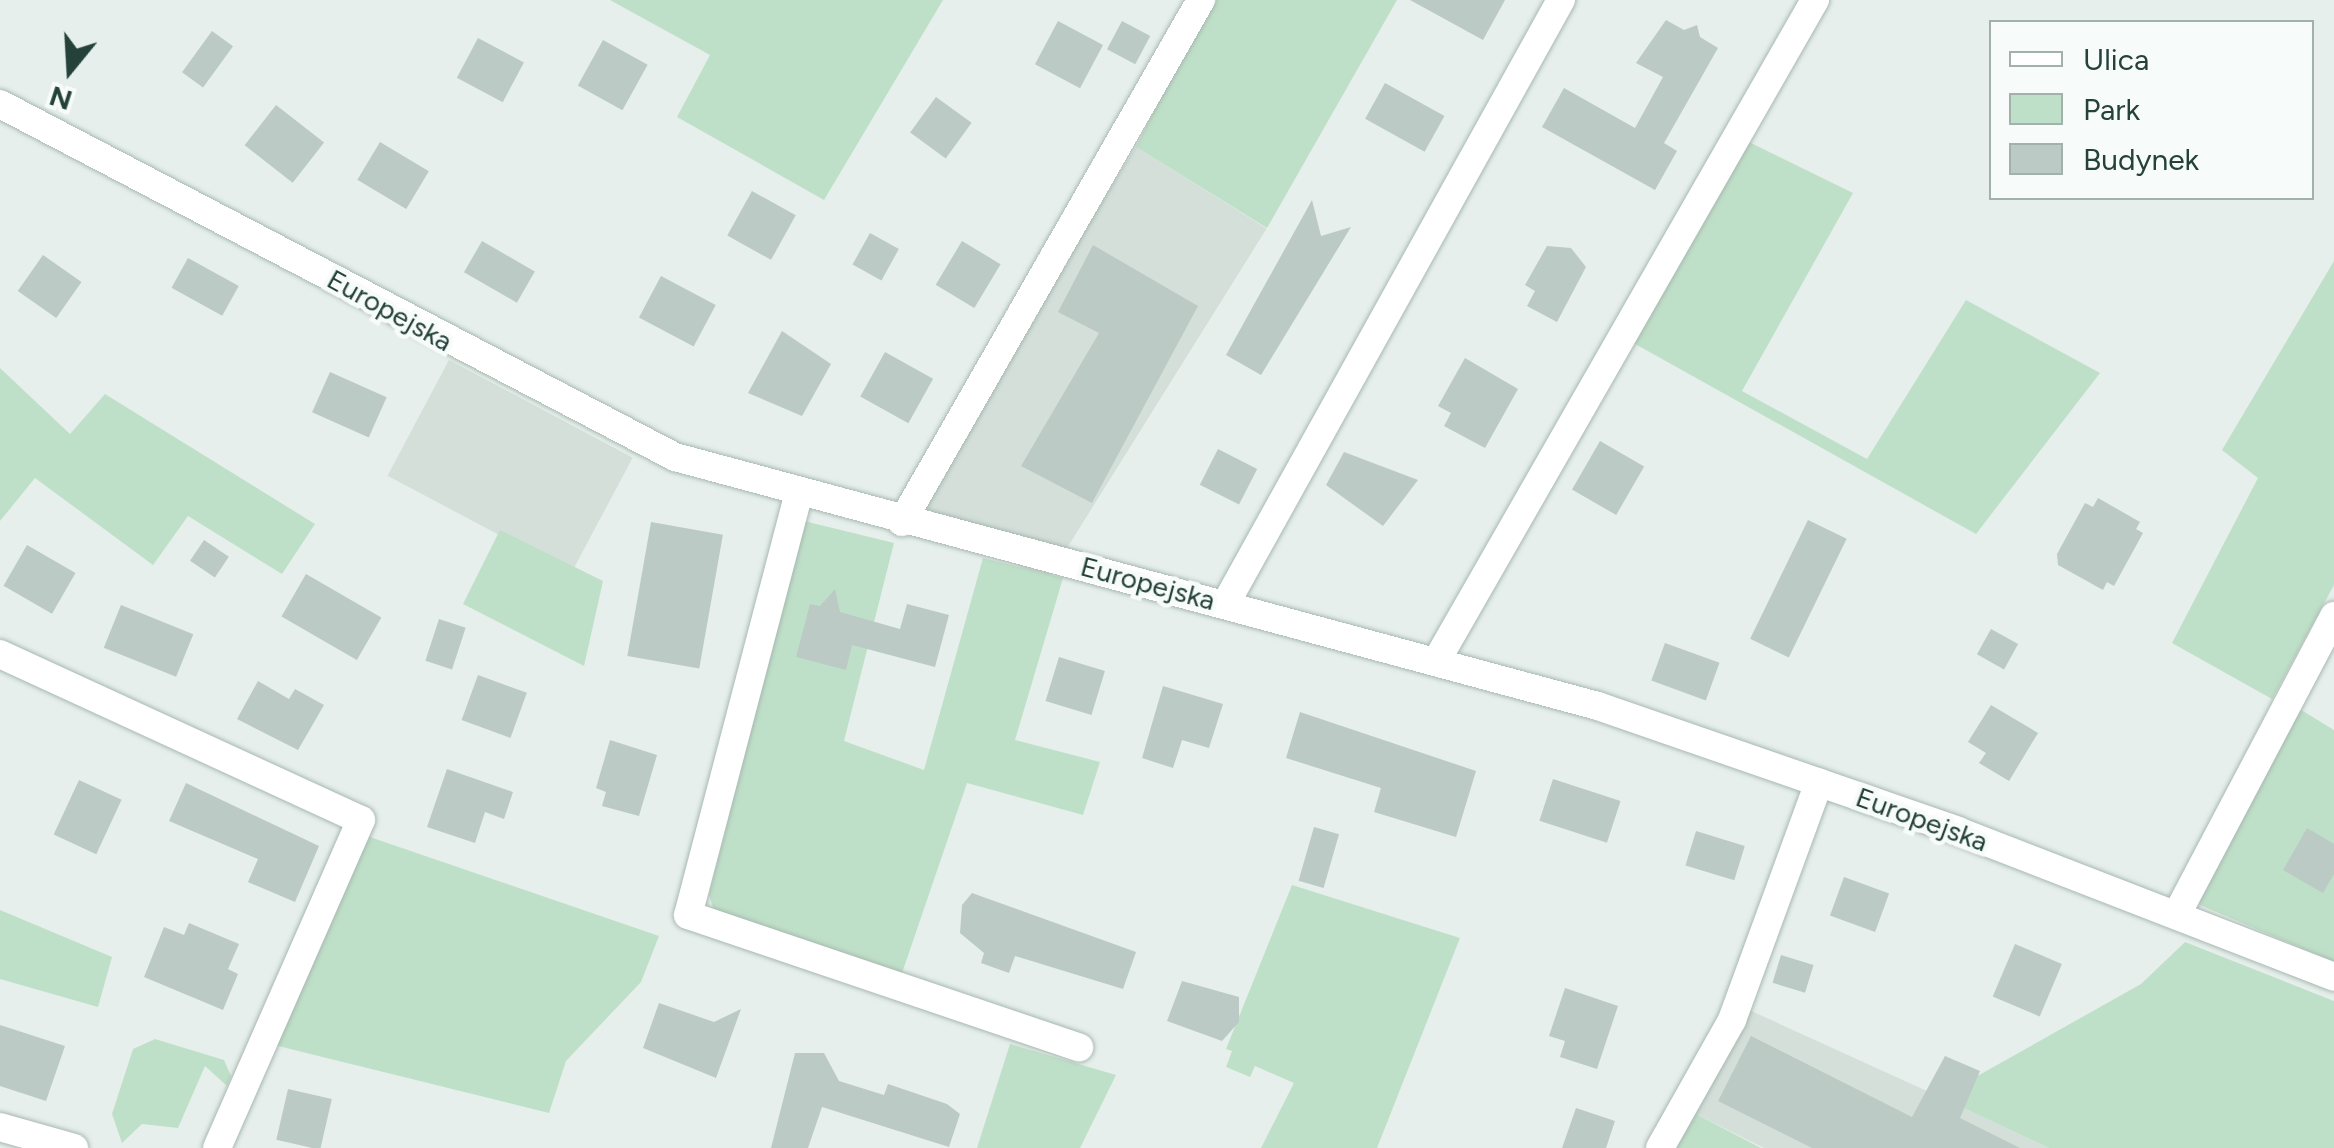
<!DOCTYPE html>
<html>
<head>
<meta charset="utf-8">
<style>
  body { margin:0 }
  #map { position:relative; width:2334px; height:1148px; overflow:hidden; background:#e6efeb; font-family:Figtree,sans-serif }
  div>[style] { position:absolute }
  .built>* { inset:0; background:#d4dfda; transform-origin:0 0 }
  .green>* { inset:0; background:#bfe0c8 }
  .building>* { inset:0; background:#bbcac4; transform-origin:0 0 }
  .roads { filter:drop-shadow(0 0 2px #a8b8b2) drop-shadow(0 0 2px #a8b8b2) }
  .minor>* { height:28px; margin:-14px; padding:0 14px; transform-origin:14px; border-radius:14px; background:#fff }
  span { translate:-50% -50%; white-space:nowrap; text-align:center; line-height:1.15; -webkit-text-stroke:9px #f7fbf9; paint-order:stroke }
  .street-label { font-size:28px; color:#24423a }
  .legend { position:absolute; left:1989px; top:20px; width:325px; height:180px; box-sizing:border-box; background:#f7fbf9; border:2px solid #a3b1ad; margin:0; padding:12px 18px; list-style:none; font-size:30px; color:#24423a }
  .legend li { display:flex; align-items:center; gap:20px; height:50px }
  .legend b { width:50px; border:2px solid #a3b1ad }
  .north { position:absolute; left:20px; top:20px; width:100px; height:100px; -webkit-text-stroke:8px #f7fbf9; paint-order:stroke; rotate:198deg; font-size:28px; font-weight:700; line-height:40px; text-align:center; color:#24423a }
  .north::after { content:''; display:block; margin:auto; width:35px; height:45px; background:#24423a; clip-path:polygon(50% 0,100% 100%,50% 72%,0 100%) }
</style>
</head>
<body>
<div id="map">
  <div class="built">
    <div style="left:1136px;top:147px;width:154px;height:417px;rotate:32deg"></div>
    <div style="left:449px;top:360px;width:208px;height:131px;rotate:28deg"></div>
    <div style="clip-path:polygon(1747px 1009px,1940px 1097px,2049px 1148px,1764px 1148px,1692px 1112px)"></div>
  </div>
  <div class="green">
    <div style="clip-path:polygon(610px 0,943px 0,824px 200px,677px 117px,710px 55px)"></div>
    <div style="clip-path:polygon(1211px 0,1397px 0,1267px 228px,1136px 147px)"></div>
    <div style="clip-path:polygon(1749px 142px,1853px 193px,1742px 391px,1867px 459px,1966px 300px,2100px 373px,1976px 534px,1628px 340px)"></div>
    <div style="clip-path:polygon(2334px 261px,2334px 585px,2272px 699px,2172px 643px,2258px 478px,2222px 450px)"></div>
    <div style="clip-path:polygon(0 368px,70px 434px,105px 394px,315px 524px,282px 574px,188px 516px,153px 565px,35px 478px,0 521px)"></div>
    <div style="clip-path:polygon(804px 521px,894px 543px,844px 741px,924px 770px,983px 558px,1063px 578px,1015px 740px,1100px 762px,1083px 815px,967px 783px,900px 979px,714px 911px,709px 895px)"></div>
    <div style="clip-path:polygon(500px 530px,603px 581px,584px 666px,463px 604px)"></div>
    <div style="clip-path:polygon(2293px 705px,2334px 730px,2334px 962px,2200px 905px,2196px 895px)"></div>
    <div style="clip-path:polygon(367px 836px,659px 936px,641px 982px,566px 1061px,549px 1113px,274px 1045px)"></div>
    <div style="clip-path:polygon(1292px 885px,1460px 938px,1377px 1148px,1261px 1148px,1294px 1083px,1255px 1066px,1250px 1077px,1226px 1067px,1232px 1051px,1226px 1049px)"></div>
    <div style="clip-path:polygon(0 910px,112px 957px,98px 1007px,0 979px)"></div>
    <div style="clip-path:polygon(2185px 942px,2334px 1001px,2334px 1148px,2049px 1148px,1940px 1097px,2141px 984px)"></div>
    <div style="clip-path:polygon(155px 1039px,224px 1060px,231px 1076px,227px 1086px,205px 1066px,178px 1128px,142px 1124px,122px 1143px,112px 1114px,133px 1049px)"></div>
    <div style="clip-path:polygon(1010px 1044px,1116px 1075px,1080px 1148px,977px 1148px)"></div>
    <div style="clip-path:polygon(1692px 1112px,1761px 1148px,1672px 1148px)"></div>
  </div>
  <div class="building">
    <div style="clip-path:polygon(1410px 0,1505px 0,1483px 40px)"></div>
    <div style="clip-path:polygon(1666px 20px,1684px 30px,1697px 25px,1700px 37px,1718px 48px,1664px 143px,1677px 151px,1655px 190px,1542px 127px,1564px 88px,1635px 128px,1663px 77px,1636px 63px)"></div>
    <div style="left:1058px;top:21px;width:51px;height:49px;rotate:28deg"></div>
    <div style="left:1122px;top:21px;width:32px;height:32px;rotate:28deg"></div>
    <div style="left:212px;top:31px;width:26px;height:51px;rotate:36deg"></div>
    <div style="left:478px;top:38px;width:52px;height:45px;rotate:28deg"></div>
    <div style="left:603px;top:40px;width:51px;height:52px;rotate:29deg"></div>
    <div style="left:1385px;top:83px;width:68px;height:41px;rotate:29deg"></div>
    <div style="left:936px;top:97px;width:44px;height:44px;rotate:36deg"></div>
    <div style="left:276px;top:105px;width:61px;height:51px;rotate:38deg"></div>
    <div style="left:380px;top:142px;width:57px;height:44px;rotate:31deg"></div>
    <div style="left:752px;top:191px;width:50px;height:51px;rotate:29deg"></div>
    <div style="clip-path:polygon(1312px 200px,1321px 236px,1351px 227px,1261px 375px,1226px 355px)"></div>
    <div style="left:870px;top:233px;width:33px;height:36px;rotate:29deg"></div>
    <div style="left:482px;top:241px;width:61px;height:36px;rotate:30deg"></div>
    <div style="left:962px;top:241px;width:45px;height:51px;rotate:31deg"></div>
    <div style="clip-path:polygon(1093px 245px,1198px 306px,1092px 503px,1021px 466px,1099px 333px,1058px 312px)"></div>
    <div style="clip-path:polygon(1547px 246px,1571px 248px,1586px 267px,1557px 322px,1527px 306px,1535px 291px,1525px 285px)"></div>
    <div style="left:43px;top:255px;width:47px;height:44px;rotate:35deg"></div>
    <div style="left:188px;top:258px;width:58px;height:34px;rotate:29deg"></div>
    <div style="left:661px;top:276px;width:62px;height:47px;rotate:28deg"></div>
    <div style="clip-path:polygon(782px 331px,831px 364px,802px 416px,748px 393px)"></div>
    <div style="left:885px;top:352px;width:55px;height:51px;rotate:29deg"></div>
    <div style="clip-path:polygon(1465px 358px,1518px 389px,1485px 448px,1444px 426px,1451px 413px,1438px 406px)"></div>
    <div style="left:330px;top:372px;width:62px;height:44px;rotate:24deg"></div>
    <div style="left:1600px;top:441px;width:51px;height:56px;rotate:30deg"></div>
    <div style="left:1218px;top:449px;width:44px;height:40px;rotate:27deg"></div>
    <div style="clip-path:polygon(1344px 452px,1418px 480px,1383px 526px,1326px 485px)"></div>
    <div style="clip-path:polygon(2098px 498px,2140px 522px,2136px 529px,2143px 533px,2114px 586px,2107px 582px,2103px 590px,2058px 565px,2057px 554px,2085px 503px,2093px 507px)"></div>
    <div style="left:1808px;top:520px;width:43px;height:132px;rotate:26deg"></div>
    <div style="left:651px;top:522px;width:73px;height:136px;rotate:10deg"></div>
    <div style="left:204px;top:540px;width:30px;height:25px;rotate:34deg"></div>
    <div style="left:27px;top:545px;width:56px;height:47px;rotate:30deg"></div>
    <div style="left:306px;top:574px;width:87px;height:49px;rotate:30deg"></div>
    <div style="clip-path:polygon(835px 589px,840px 612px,900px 629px,907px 604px,949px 615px,935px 667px,852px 645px,846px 670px,796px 657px,810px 604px,820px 606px)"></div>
    <div style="left:121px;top:605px;width:78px;height:46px;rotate:22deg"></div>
    <div style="left:439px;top:619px;width:28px;height:44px;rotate:18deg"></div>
    <div style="left:1991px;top:629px;width:31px;height:29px;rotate:29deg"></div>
    <div style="left:1665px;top:643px;width:58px;height:40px;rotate:20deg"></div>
    <div style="left:1059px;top:657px;width:48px;height:46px;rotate:17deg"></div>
    <div style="left:478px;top:675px;width:52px;height:48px;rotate:20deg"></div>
    <div style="clip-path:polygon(258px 681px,289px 699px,295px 689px,324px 705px,298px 750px,237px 719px)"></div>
    <div style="clip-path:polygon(1163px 686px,1223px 704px,1209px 748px,1182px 740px,1173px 768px,1142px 758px)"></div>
    <div style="clip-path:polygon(1991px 705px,2038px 733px,2009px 781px,1979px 763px,1986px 753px,1968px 742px)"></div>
    <div style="clip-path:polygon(1300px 712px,1476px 771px,1456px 837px,1374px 812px,1381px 788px,1286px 758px)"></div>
    <div style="clip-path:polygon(610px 740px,657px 755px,639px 816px,602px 806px,606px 792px,596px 788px)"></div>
    <div style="clip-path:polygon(447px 769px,513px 792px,504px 819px,485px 812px,475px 843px,427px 827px)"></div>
    <div style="left:1553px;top:779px;width:71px;height:44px;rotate:18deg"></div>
    <div style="left:79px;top:780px;width:47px;height:60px;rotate:25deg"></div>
    <div style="clip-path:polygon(186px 783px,319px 846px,295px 902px,248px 882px,258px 859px,169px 821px)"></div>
    <div style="left:1314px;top:827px;width:26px;height:56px;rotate:16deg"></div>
    <div style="clip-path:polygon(2307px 828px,2334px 844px,2334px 874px,2323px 893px,2283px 870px)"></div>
    <div style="left:1696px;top:831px;width:51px;height:36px;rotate:17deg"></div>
    <div style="left:1844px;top:877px;width:48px;height:41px;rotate:20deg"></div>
    <div style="clip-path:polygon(972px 893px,1136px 952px,1123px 989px,1015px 956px,1009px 973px,981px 963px,984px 953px,960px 933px,962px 905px)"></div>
    <div style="clip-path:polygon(189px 923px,239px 944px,228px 969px,238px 974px,223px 1010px,144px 977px,164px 927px,184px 935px)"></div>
    <div style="left:2015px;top:944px;width:51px;height:57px;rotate:23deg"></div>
    <div style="left:1781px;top:955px;width:34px;height:29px;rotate:17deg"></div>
    <div style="clip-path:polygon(1182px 981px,1239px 997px,1239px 1022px,1222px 1041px,1167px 1021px)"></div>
    <div style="clip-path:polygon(1565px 988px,1618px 1006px,1597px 1069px,1560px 1057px,1565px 1041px,1549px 1036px)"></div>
    <div style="clip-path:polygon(659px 1003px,714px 1022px,741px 1009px,716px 1078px,643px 1048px)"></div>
    <div style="clip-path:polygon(0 1025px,65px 1046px,46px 1101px,0 1086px)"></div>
    <div style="clip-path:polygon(1751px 1036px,1912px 1117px,1945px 1056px,1980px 1071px,1960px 1118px,2020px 1148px,1812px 1148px,1718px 1101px)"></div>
    <div style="clip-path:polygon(795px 1053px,824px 1053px,839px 1081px,884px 1095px,888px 1084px,947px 1104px,960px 1114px,949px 1147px,822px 1107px,808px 1148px,771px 1148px)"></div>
    <div style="left:288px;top:1089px;width:45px;height:52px;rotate:13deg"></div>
    <div style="clip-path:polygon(1576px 1108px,1615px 1121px,1606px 1148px,1562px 1148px)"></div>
  </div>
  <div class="roads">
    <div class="minor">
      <div style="left:0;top:104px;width:762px;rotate:27.61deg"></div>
      <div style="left:675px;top:457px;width:956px;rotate:15.1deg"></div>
      <div style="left:1598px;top:706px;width:381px;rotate:19.1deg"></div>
      <div style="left:1958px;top:831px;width:403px;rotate:21.2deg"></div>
      <div style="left:798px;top:496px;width:433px;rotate:104.7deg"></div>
      <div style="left:688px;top:915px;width:413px;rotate:18.7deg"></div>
      <div style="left:902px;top:522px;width:602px;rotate:-60.2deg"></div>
      <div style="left:1226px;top:603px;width:690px;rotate:-60.95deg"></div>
      <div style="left:0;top:654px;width:397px;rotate:24.7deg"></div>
      <div style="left:361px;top:820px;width:358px;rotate:113.7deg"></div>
      <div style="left:1437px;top:660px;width:761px;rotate:-60.2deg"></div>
      <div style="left:2177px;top:914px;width:337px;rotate:-62.2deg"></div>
      <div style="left:0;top:1127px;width:77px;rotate:15.8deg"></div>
      <div style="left:1660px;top:1148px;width:147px;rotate:-60.6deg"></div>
      <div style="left:1732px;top:1020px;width:253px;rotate:-69.9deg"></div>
    </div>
  </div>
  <div class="street-label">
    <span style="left:390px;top:310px;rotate:29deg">Europejska</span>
    <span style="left:1148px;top:583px;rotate:15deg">Europejska</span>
    <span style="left:1922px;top:819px;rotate:20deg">Europejska</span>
  </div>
  <ul class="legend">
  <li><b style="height:12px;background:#fff"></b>Ulica</li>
  <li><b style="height:28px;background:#bfe0c8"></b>Park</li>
  <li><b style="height:28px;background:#bbcac4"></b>Budynek</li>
  </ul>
  <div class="north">N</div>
</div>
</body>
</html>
